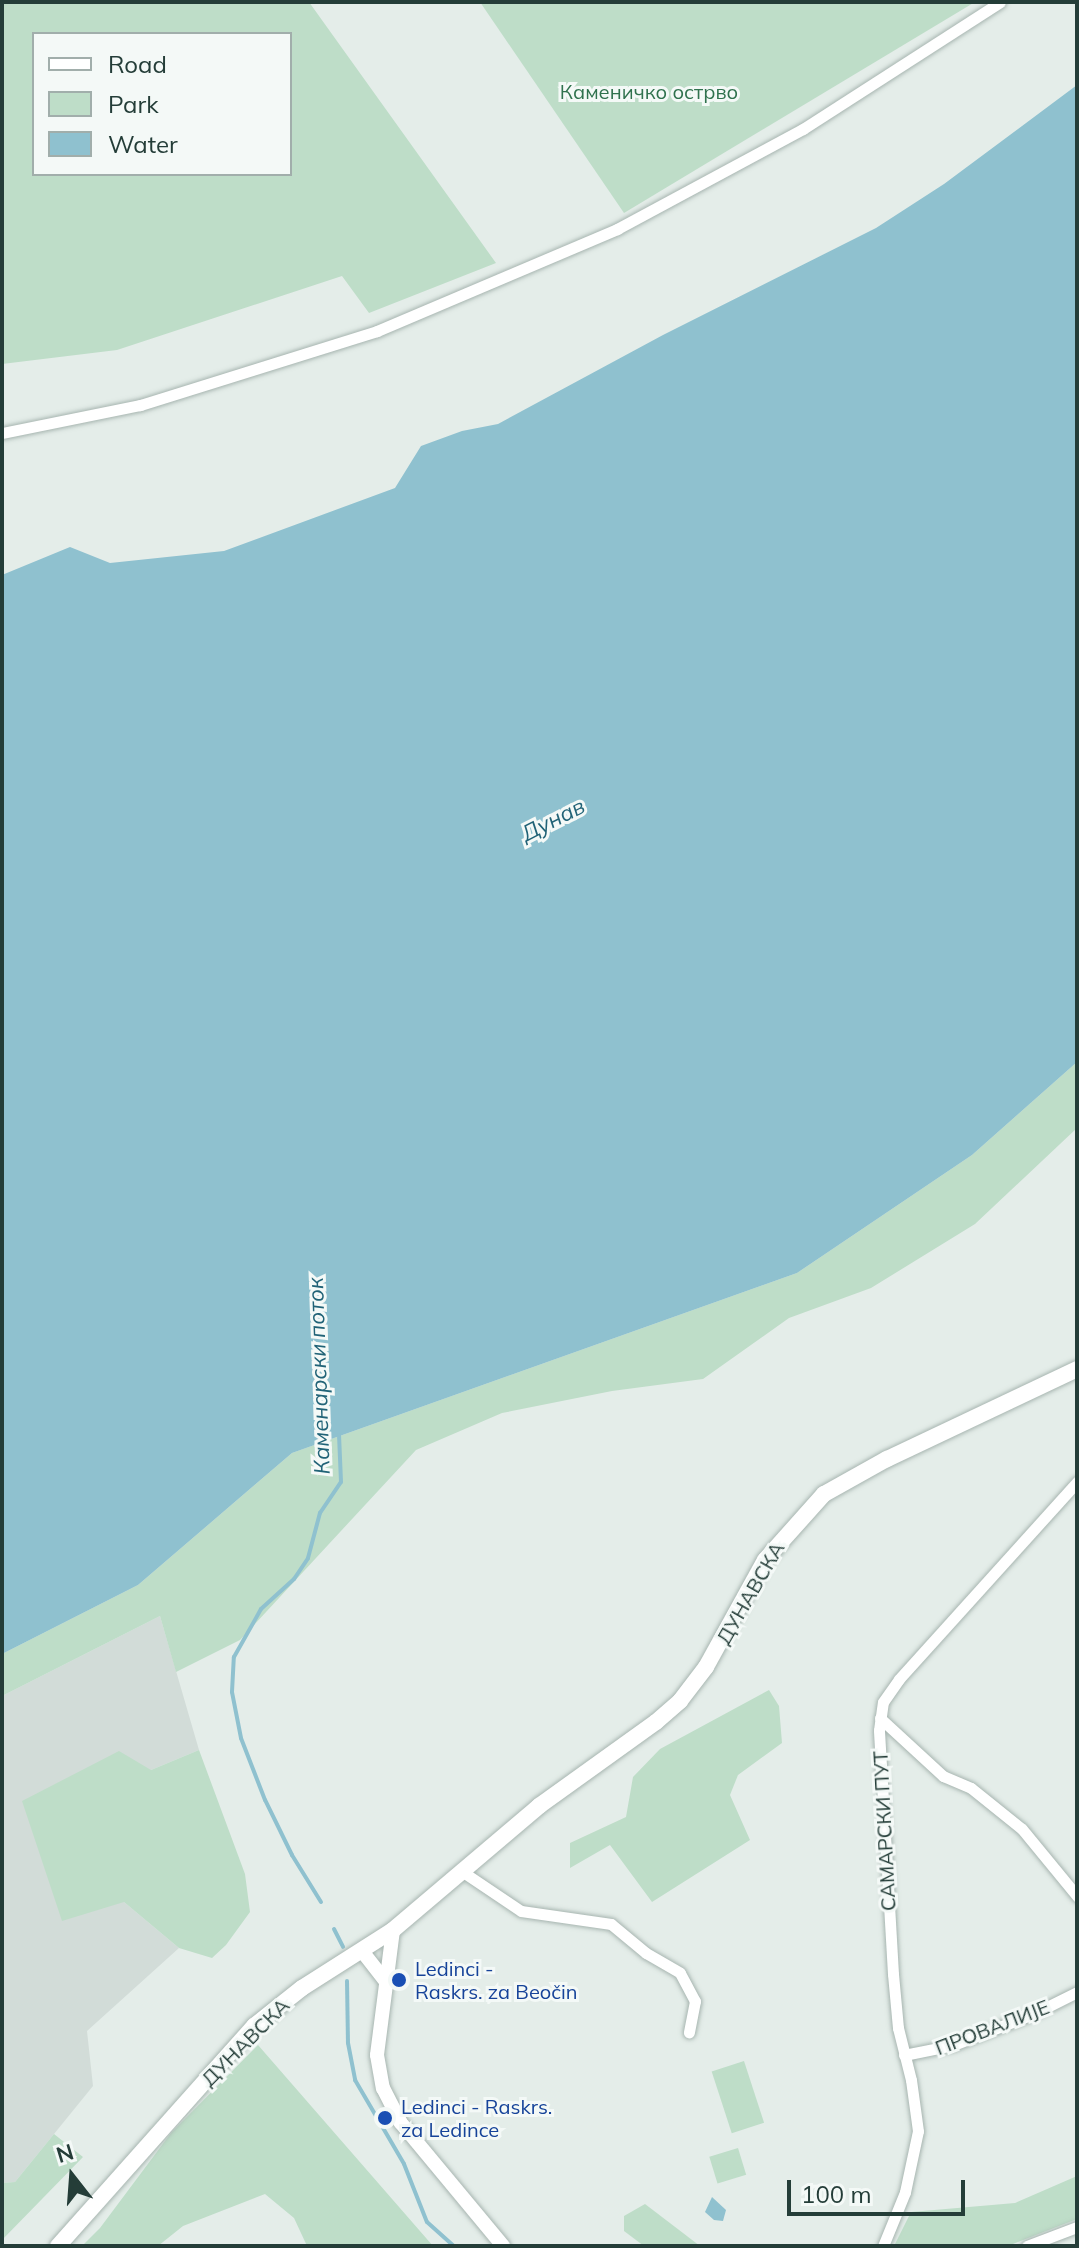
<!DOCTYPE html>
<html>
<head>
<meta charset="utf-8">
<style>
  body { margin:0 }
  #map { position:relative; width:1079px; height:2248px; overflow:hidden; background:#e4ede9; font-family:Mulish,sans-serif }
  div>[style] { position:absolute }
  .built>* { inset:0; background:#d2dcd8 }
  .green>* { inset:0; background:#beddc8; transform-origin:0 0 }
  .water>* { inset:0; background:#8fc1cf }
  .stream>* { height:4px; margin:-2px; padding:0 2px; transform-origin:2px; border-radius:2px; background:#8fc1cf }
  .roads { filter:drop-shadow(0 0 2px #a7b5b0) drop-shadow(0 0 2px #a7b5b0) }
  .minor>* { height:11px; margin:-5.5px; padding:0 5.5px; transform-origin:5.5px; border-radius:5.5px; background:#fff }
  .tertiary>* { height:14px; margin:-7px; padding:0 7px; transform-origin:7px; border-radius:7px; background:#fff }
  .secondary>* { height:16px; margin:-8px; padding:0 8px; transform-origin:8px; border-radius:8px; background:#fff }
  .dots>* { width:22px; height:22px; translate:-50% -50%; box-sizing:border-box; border:4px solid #f4f9f7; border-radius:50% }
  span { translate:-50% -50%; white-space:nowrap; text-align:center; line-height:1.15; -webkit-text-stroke:6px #f4f9f7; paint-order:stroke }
  .park-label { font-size:20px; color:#30724e }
  .street-label { font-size:20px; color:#243d38 }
  .transit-label { font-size:20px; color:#164399 }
  .left { translate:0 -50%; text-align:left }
  .water-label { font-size:22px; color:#216377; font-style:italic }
  .frame { position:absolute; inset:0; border:4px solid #243d38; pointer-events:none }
  .legend { position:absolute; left:32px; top:32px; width:260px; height:144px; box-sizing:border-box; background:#f4f9f7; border:2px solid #a1aeab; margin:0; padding:10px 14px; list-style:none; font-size:24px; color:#243d38 }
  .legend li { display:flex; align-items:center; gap:16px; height:40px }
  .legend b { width:40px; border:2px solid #a1aeab }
  .north { position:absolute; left:32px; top:2136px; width:80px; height:80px; -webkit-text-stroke:6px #f4f9f7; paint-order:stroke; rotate:343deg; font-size:22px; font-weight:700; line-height:32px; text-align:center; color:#243d38 }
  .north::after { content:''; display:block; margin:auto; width:28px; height:36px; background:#243d38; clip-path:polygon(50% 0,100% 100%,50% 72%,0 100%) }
  .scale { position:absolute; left:787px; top:2180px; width:178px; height:36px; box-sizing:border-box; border:4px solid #243d38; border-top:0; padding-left:10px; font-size:24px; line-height:28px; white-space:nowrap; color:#243d38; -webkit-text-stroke:6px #f4f9f7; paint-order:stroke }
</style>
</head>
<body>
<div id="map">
  <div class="built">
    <div style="clip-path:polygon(160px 1616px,199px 1750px,151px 1770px,124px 1902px,179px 1948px,87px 2031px,93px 2086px,15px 2182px,2px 2183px,2px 1696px)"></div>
  </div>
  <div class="green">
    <div style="clip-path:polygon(evenodd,2px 2px,309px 2px,496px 263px,369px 313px,342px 276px,117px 350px,2px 364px,2px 2px,290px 34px,290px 174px,34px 174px,34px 34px,290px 34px)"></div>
    <div style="clip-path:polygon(480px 2px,975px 2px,624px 213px)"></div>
    <div style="clip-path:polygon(1077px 1062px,1077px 1128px,975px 1224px,871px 1288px,789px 1318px,703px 1379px,612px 1391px,502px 1413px,416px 1450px,240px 1640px,176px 1672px,160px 1616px,2px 1696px,2px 1654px,138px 1585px,292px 1453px,797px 1273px,972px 1155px)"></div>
    <div style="clip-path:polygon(769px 1690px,779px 1706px,782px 1743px,738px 1775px,730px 1795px,750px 1840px,652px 1902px,610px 1845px,570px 1868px,570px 1843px,626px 1817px,633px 1777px,660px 1749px)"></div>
    <div style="clip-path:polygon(199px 1750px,245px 1874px,250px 1912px,226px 1945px,212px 1958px,179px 1948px,124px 1902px,62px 1921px,22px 1801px,119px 1751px,151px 1770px)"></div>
    <div style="clip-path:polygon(258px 2045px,433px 2246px,307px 2246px,294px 2218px,265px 2194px,183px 2226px,158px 2246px,82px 2246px,100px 2228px,171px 2133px)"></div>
    <div style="left:744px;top:2061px;width:65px;height:34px;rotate:72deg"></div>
    <div style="clip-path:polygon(54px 2134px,83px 2157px,2px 2240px,2px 2183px,15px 2182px)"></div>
    <div style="left:738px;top:2148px;width:28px;height:30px;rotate:73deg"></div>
    <div style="clip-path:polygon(1077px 2176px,1077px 2219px,1008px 2246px,894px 2246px,911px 2212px,1015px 2203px)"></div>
    <div style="clip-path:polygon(645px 2204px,700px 2246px,644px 2246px,624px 2231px,624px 2216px)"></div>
  </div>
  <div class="water">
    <div style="clip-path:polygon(1077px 85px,1077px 1062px,972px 1155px,797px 1273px,292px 1453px,138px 1585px,2px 1654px,2px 575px,70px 547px,110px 563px,224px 551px,395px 488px,421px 446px,462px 431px,498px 424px,663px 335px,876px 228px,944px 184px)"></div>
    <div style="clip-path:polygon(712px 2197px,726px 2210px,723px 2221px,714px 2220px,705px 2212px)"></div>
  </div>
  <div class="stream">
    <div style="left:321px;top:1902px;width:55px;rotate:-121.7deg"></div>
    <div style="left:292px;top:1855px;width:61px;rotate:-116.1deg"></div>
    <div style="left:265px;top:1800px;width:66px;rotate:-111.2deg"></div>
    <div style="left:241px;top:1738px;width:47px;rotate:-101.1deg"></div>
    <div style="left:232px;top:1692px;width:35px;rotate:-87deg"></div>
    <div style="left:234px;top:1657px;width:55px;rotate:-60.6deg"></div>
    <div style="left:261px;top:1609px;width:45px;rotate:-42.3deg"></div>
    <div style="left:294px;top:1579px;width:25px;rotate:-56deg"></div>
    <div style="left:308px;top:1558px;width:47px;rotate:-75.1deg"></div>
    <div style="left:320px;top:1513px;width:37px;rotate:-56deg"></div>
    <div style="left:341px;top:1482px;width:47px;rotate:-92.4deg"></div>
    <div style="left:334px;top:1929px;width:20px;rotate:63deg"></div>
    <div style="left:347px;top:1981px;width:62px;rotate:89.1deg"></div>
    <div style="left:348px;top:2043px;width:38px;rotate:79deg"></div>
    <div style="left:355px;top:2080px;width:97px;rotate:59.7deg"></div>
    <div style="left:404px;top:2164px;width:62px;rotate:68.4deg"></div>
    <div style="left:427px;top:2222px;width:36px;rotate:42deg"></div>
  </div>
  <div class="roads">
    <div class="minor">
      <div style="left:2px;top:433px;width:141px;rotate:-11.5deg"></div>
      <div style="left:140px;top:405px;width:248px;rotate:-17.3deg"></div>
      <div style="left:377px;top:331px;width:261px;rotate:-23deg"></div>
      <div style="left:617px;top:229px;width:211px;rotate:-28.3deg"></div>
      <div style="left:803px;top:129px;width:234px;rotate:-32.8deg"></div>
      <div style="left:880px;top:1718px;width:86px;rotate:42.6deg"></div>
      <div style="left:943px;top:1776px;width:30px;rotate:23deg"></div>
      <div style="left:971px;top:1788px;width:65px;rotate:38.8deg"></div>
      <div style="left:1022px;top:1829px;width:87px;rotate:50.6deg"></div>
      <div style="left:460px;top:1870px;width:73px;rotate:33.9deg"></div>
      <div style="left:521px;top:1911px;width:91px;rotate:8.2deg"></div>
      <div style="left:611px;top:1924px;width:45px;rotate:39.6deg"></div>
      <div style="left:646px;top:1953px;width:39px;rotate:30deg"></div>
      <div style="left:680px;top:1973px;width:32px;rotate:62deg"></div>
      <div style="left:695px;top:2001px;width:32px;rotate:101deg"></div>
      <div style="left:904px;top:2055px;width:50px;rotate:-11.5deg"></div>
      <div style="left:953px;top:2045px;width:86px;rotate:-21.2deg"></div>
      <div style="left:1033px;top:2014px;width:49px;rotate:-26.6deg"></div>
      <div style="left:883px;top:2246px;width:58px;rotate:-67.8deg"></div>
      <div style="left:905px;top:2192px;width:62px;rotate:-78deg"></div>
      <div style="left:918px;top:2131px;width:51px;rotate:-97.8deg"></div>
      <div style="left:911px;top:2080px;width:54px;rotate:-104deg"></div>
      <div style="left:898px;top:2028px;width:54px;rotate:-95.3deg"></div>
      <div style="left:893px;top:1974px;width:244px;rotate:-93.3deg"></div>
      <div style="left:879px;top:1730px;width:28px;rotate:-82deg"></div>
      <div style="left:883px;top:1702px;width:28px;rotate:-55deg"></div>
      <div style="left:899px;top:1679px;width:266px;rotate:-47.9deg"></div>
      <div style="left:1027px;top:2246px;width:53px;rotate:-20.8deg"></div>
    </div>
    <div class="tertiary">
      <div style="left:393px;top:1930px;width:126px;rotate:97.3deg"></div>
      <div style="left:377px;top:2055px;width:34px;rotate:80deg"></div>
      <div style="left:383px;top:2088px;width:39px;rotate:63deg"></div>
      <div style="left:401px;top:2123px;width:160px;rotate:50.3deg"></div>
      <div style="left:362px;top:1951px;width:39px;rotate:52deg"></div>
    </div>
    <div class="secondary">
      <div style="left:58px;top:2246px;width:295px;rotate:-48.3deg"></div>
      <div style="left:254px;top:2026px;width:61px;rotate:-38.4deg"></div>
      <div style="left:302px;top:1988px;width:108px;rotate:-32.5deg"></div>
      <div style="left:393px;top:1930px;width:192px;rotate:-40.3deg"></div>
      <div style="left:539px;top:1806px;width:144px;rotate:-35.7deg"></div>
      <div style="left:656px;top:1722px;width:32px;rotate:-41deg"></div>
      <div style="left:680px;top:1701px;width:43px;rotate:-52.6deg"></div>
      <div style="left:706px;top:1667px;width:122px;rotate:-61.1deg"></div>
      <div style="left:765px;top:1560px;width:89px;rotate:-48.2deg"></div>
      <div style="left:824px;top:1494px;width:72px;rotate:-29.1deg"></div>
      <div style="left:887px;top:1459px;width:210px;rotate:-25.3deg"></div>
    </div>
  </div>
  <div class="dots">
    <div style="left:399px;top:1980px;background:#1a4fb4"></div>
    <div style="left:385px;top:2118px;background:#1a4fb4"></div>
  </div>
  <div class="park-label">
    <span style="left:649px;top:91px">Каменичко острво</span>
  </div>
  <div class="street-label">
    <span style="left:750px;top:1593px;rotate:-60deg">ДУНАВСКА</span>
    <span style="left:884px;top:1831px;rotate:-93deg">САМАРСКИ ПУТ</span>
    <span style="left:992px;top:2027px;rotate:-21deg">ПРОВАЛИЈЕ</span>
    <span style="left:245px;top:2042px;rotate:-45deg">ДУНАВСКА</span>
  </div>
  <div class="transit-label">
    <span class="left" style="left:415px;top:1980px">Ledinci -<br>Raskrs. za Beočin</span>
    <span class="left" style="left:401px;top:2118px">Ledinci - Raskrs.<br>za Ledince</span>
  </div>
  <div class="water-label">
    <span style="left:553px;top:820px;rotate:-27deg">Дунав</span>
    <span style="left:319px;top:1376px;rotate:-92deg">Каменарски поток</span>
  </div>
  <div class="frame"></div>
  <ul class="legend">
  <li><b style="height:10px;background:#fff"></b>Road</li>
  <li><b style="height:22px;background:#beddc8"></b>Park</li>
  <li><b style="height:22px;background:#8fc1cf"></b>Water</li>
  </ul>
  <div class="north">N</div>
  <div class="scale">100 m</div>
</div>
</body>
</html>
